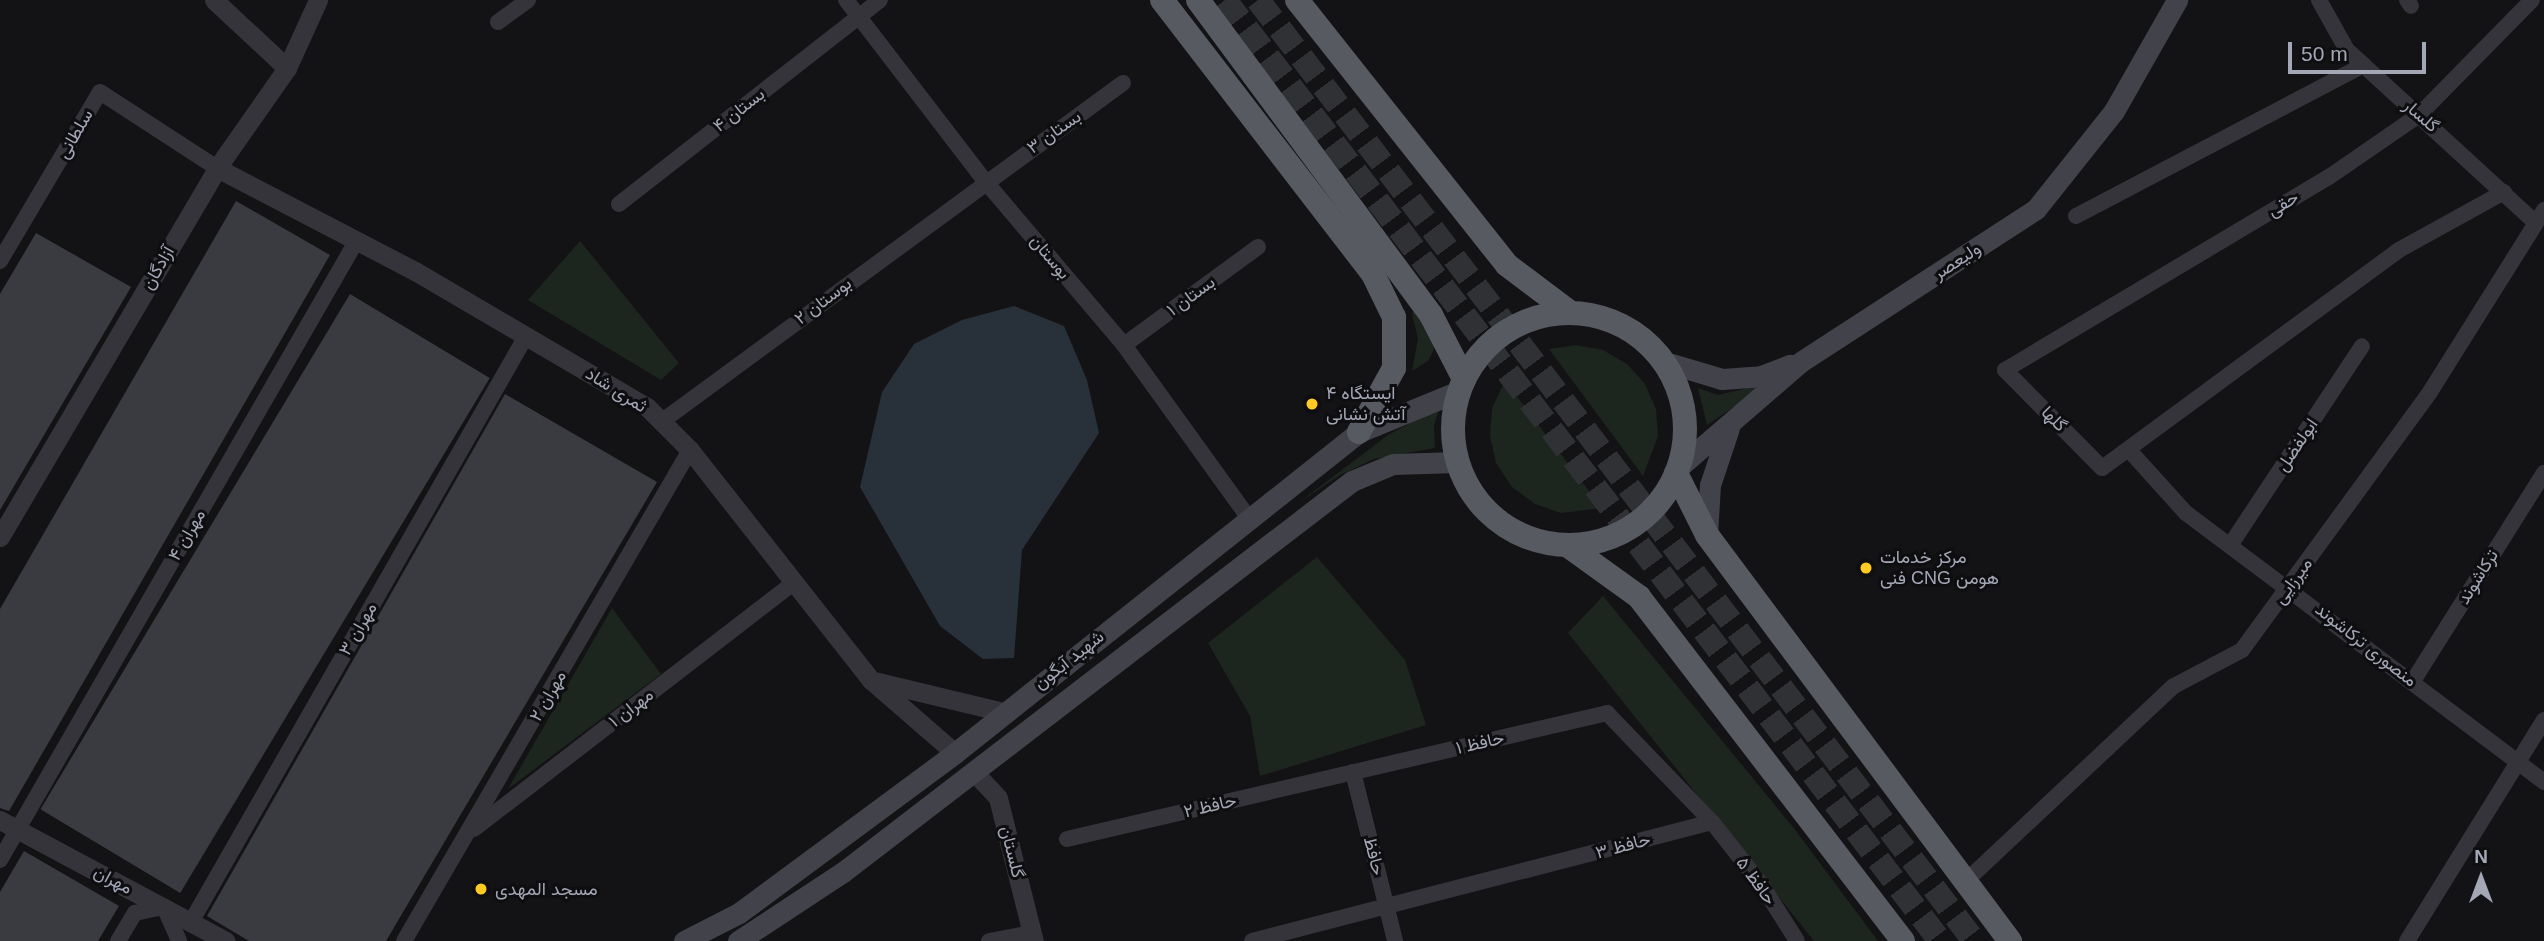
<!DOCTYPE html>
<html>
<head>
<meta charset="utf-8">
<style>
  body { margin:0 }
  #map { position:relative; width:2544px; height:941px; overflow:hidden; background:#131315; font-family:Arial,Vazirmatn,sans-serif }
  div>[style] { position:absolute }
  .green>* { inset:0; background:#1d251f }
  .water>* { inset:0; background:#28303a }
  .building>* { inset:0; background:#3a3b40; transform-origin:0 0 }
  .trunk-tunnel>* { height:24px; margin-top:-12px; transform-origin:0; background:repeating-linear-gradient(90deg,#303135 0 24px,transparent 0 36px) }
  .minor>* { height:16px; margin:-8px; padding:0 8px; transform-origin:8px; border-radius:8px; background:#34343a }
  .tertiary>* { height:19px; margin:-9.5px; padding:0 9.5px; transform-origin:9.5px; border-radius:9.5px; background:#34343a }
  .secondary>* { height:21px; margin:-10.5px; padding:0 10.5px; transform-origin:10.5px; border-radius:10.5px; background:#42434a }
  .trunk>* { height:24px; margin:-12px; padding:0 12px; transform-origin:12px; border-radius:12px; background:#585a62 }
  .trunk>.ring { margin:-12px; padding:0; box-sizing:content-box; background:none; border:24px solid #585a62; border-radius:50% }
  .dots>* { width:19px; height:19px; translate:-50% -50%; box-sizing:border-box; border:4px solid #0e0e10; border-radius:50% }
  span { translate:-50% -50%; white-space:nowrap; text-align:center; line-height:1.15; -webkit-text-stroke:6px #0e0e10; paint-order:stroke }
  .street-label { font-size:18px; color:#a4a8b6 }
  .poi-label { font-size:18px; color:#a4a8b6 }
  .left { translate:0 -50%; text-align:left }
  .north { position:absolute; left:2446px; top:843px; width:70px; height:70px; -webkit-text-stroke:5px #0e0e10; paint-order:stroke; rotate:0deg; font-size:19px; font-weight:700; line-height:28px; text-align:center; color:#a4a8b6 }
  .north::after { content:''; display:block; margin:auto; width:24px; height:32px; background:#a4a8b6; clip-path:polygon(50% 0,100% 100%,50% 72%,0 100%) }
  .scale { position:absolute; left:2288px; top:42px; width:138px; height:32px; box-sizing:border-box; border:4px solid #a4a8b6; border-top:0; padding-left:9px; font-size:21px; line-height:24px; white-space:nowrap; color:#a4a8b6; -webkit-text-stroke:5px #0e0e10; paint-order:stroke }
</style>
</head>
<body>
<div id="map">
  <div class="green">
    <div style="clip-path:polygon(580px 241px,679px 363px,661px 380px,528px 300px)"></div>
    <div style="clip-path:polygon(1415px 310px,1433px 334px,1434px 349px,1428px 361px,1412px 371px,1418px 339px,1412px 313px)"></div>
    <div style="clip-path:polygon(1576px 345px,1603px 350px,1627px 364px,1645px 384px,1656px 409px,1658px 436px,1643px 476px,1549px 349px)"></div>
    <div style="clip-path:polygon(1505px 381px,1602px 508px,1561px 513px,1535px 504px,1512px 487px,1496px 463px,1490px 436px,1492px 408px)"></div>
    <div style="clip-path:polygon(1765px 384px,1765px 386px,1707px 425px,1698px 388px,1718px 395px)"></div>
    <div style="clip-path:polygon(1440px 407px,1434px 425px,1435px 448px,1374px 459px,1340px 475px,1297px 504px,1388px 435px)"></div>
    <div style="clip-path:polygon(1317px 557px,1405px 660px,1426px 725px,1260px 776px,1250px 716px,1208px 643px)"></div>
    <div style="clip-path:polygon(1603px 596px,1793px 827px,1878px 941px,1814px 941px,1568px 633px)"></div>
    <div style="clip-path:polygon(612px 608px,661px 674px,508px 789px)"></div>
  </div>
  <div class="water">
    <div style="clip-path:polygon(1014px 306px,1064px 326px,1087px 380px,1099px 433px,1022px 550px,1014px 658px,983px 659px,940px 626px,860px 487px,882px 392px,914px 344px,962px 320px)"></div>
  </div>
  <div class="building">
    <div style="clip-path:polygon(236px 201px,330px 255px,9px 811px,0 808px,0 609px)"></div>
    <div style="clip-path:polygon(36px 233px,131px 287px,0 510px,0 294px)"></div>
    <div style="left:350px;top:294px;width:163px;height:601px;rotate:31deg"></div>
    <div style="clip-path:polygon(505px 394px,657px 482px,386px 941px,249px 941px,207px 916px)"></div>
    <div style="clip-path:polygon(24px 851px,119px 906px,98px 941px,0 941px,0 892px)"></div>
  </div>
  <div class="trunk-tunnel">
    <div style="left:1225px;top:0;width:1182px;rotate:52.77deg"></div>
    <div style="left:1258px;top:0;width:1182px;rotate:52.73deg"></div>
  </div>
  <div class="minor">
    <div style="left:846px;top:0;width:228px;rotate:52.5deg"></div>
    <div style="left:985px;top:181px;width:215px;rotate:49.7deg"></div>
    <div style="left:1124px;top:345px;width:213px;rotate:54.2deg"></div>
    <div style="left:2319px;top:0;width:57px;rotate:60.8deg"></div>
    <div style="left:2347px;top:50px;width:256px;rotate:42.5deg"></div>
    <div style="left:2407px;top:0;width:7px;rotate:56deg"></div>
    <div style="left:498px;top:22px;width:37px;rotate:-36deg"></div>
    <div style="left:2504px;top:192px;width:120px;rotate:151.1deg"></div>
    <div style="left:2399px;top:250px;width:368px;rotate:143.7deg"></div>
    <div style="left:2102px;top:468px;width:138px;rotate:-134.7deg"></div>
    <div style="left:2005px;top:370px;width:377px;rotate:-30.8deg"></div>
    <div style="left:2329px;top:177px;width:109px;rotate:-34.6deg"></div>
    <div style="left:2419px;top:115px;width:161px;rotate:-45.5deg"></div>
    <div style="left:619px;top:204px;width:331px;rotate:-38deg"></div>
    <div style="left:2076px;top:216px;width:325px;rotate:-27.7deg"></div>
    <div style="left:0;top:261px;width:196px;rotate:-59.4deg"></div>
    <div style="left:100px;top:92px;width:140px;rotate:33deg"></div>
    <div style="left:1124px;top:345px;width:166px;rotate:-36.2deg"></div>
    <div style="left:661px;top:422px;width:573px;rotate:-36.27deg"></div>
    <div style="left:2129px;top:450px;width:85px;rotate:47.9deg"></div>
    <div style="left:2186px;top:513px;width:448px;rotate:36.9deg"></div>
    <div style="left:2231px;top:544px;width:237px;rotate:-56.5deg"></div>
    <div style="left:2413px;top:681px;width:246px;rotate:-57.8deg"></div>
    <div style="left:1353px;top:772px;width:174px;rotate:76deg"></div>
    <div style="left:1712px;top:822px;width:79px;rotate:51.7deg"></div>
    <div style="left:1761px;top:884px;width:67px;rotate:57.7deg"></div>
    <div style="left:474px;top:829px;width:404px;rotate:-37.6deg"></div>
    <div style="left:1067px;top:839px;width:555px;rotate:-13.13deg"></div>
    <div style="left:1607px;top:713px;width:151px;rotate:46.1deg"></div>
    <div style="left:1712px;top:822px;width:475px;rotate:165.5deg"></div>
    <div style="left:0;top:860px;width:715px;rotate:-60.07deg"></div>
    <div style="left:1966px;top:881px;width:285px;rotate:-43.2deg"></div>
    <div style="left:2174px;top:686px;width:77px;rotate:-27.9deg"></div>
    <div style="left:2242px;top:650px;width:319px;rotate:-53.9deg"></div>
    <div style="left:2430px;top:392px;width:215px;rotate:-57.9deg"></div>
    <div style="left:191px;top:922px;width:675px;rotate:-60.24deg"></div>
    <div style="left:118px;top:941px;width:33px;rotate:-59deg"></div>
    <div style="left:135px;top:913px;width:30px;rotate:-12deg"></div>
    <div style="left:164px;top:907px;width:37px;rotate:66deg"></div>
    <div style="left:404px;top:941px;width:568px;rotate:-59.78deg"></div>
    <div style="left:989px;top:941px;width:44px;rotate:-10.5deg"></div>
    <div style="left:2407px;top:941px;width:260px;rotate:-58.2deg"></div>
  </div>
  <div class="tertiary">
    <div style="left:214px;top:0;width:100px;rotate:43deg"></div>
    <div style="left:217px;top:168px;width:223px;rotate:27.5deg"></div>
    <div style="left:415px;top:271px;width:269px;rotate:30.4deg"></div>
    <div style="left:647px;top:407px;width:61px;rotate:45deg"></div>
    <div style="left:690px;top:450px;width:293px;rotate:51.8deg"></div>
    <div style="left:871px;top:680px;width:111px;rotate:41deg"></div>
    <div style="left:0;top:537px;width:428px;rotate:-59.5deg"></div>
    <div style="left:217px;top:168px;width:122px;rotate:-55deg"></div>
    <div style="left:287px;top:68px;width:75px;rotate:-65.5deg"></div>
    <div style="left:874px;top:681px;width:133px;rotate:13.5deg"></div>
    <div style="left:974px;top:772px;width:35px;rotate:47deg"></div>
    <div style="left:998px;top:798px;width:147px;rotate:75.9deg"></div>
    <div style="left:0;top:820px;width:256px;rotate:28.2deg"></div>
  </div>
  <div class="secondary">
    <div style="left:1665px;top:362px;width:59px;rotate:16.6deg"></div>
    <div style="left:1722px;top:379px;width:39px;rotate:-4deg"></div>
    <div style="left:1761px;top:376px;width:31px;rotate:-21deg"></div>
    <div style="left:1679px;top:467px;width:162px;rotate:-40.8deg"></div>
    <div style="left:1802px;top:361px;width:279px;rotate:-33deg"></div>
    <div style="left:2036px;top:209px;width:125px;rotate:-51.5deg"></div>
    <div style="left:2114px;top:111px;width:128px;rotate:-60.4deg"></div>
    <div style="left:1707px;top:535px;width:50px;rotate:-86.6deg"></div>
    <div style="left:1710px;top:485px;width:60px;rotate:-71.6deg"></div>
    <div style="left:684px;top:941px;width:62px;rotate:-27deg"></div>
    <div style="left:739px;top:913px;width:269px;rotate:-36.5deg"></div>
    <div style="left:955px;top:753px;width:516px;rotate:-38.47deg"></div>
    <div style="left:1359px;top:432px;width:108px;rotate:-22.3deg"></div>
    <div style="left:738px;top:941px;width:126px;rotate:-33.3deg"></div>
    <div style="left:843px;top:872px;width:642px;rotate:-37.53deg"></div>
    <div style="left:1352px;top:481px;width:44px;rotate:-22.5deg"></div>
    <div style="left:1393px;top:464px;width:64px;rotate:-1.8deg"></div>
  </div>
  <div class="trunk">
    <div style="left:1162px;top:0;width:346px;rotate:52.4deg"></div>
    <div style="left:1373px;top:274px;width:48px;rotate:64deg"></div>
    <div style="left:1394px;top:317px;width:51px;rotate:90deg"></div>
    <div style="left:1394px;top:368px;width:73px;rotate:118.7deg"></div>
    <div style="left:1198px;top:0;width:392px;rotate:53.5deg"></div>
    <div style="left:1431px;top:315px;width:72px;rotate:62.7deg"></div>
    <div style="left:1297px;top:0;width:338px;rotate:51.6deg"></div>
    <div style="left:1507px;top:265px;width:80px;rotate:36.9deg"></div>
    <div class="ring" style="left:1453px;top:313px;width:208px;height:208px"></div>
    <div style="left:1676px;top:473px;width:69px;rotate:63.4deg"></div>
    <div style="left:1707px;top:535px;width:507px;rotate:53.27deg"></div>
    <div style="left:1567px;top:545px;width:89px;rotate:35.8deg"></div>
    <div style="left:1639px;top:597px;width:434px;rotate:52.5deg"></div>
  </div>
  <div class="dots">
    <div style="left:1312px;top:404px;background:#ffca21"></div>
    <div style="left:1866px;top:568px;background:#ffca21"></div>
    <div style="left:481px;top:889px;background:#ffca21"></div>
  </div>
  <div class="street-label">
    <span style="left:739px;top:110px;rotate:-38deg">بستان ۴</span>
    <span style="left:2421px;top:116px;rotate:41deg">گلسار</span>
    <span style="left:1054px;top:132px;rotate:-35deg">بستان ۳</span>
    <span style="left:75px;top:134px;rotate:-60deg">سلطانی</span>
    <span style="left:2283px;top:204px;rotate:-31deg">حقی</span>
    <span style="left:1050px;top:257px;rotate:50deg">بوستان</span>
    <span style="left:1957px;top:261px;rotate:-33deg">ولیعصر</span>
    <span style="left:158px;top:268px;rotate:-60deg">آزادگان</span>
    <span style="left:1191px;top:296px;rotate:-36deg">بستان ۱</span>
    <span style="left:823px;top:301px;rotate:-37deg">بوستان ۲</span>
    <span style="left:616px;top:390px;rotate:32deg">ثمری شاد</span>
    <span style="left:2054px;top:419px;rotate:45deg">گلها</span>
    <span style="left:2297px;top:445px;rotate:-56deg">ابولفضل</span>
    <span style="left:187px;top:535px;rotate:-60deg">مهران ۴</span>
    <span style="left:2478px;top:577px;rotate:-58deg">ترکاشوند</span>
    <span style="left:2293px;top:581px;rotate:-54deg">میرزایی</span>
    <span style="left:358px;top:629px;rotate:-60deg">مهران ۳</span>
    <span style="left:2366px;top:645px;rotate:38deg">منصوری ترکاشوند</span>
    <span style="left:1069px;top:660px;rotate:-38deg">شهید آبگون</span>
    <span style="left:548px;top:696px;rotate:-60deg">مهران ۲</span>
    <span style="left:631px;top:708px;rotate:-38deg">۱ مهران</span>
    <span style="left:1480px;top:743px;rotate:-13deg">حافظ ۱</span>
    <span style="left:1210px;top:806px;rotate:-13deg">حافظ ۲</span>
    <span style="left:1623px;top:846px;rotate:-15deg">حافظ ۳</span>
    <span style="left:1012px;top:852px;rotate:76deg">گلستان</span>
    <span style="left:1374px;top:856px;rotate:76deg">حافظ</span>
    <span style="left:113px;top:880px;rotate:28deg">مهران</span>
    <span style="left:1756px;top:881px;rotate:54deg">حافظ ۵</span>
  </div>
  <div class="poi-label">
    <span class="left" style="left:1326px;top:404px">ایستگاه ۴<br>آتش نشانی</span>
    <span class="left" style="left:1880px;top:568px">مرکز خدمات<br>فنی CNG هومن</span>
    <span class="left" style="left:495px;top:889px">مسجد المهدی</span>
  </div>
  <div class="north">N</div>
  <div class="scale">50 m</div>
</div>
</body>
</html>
